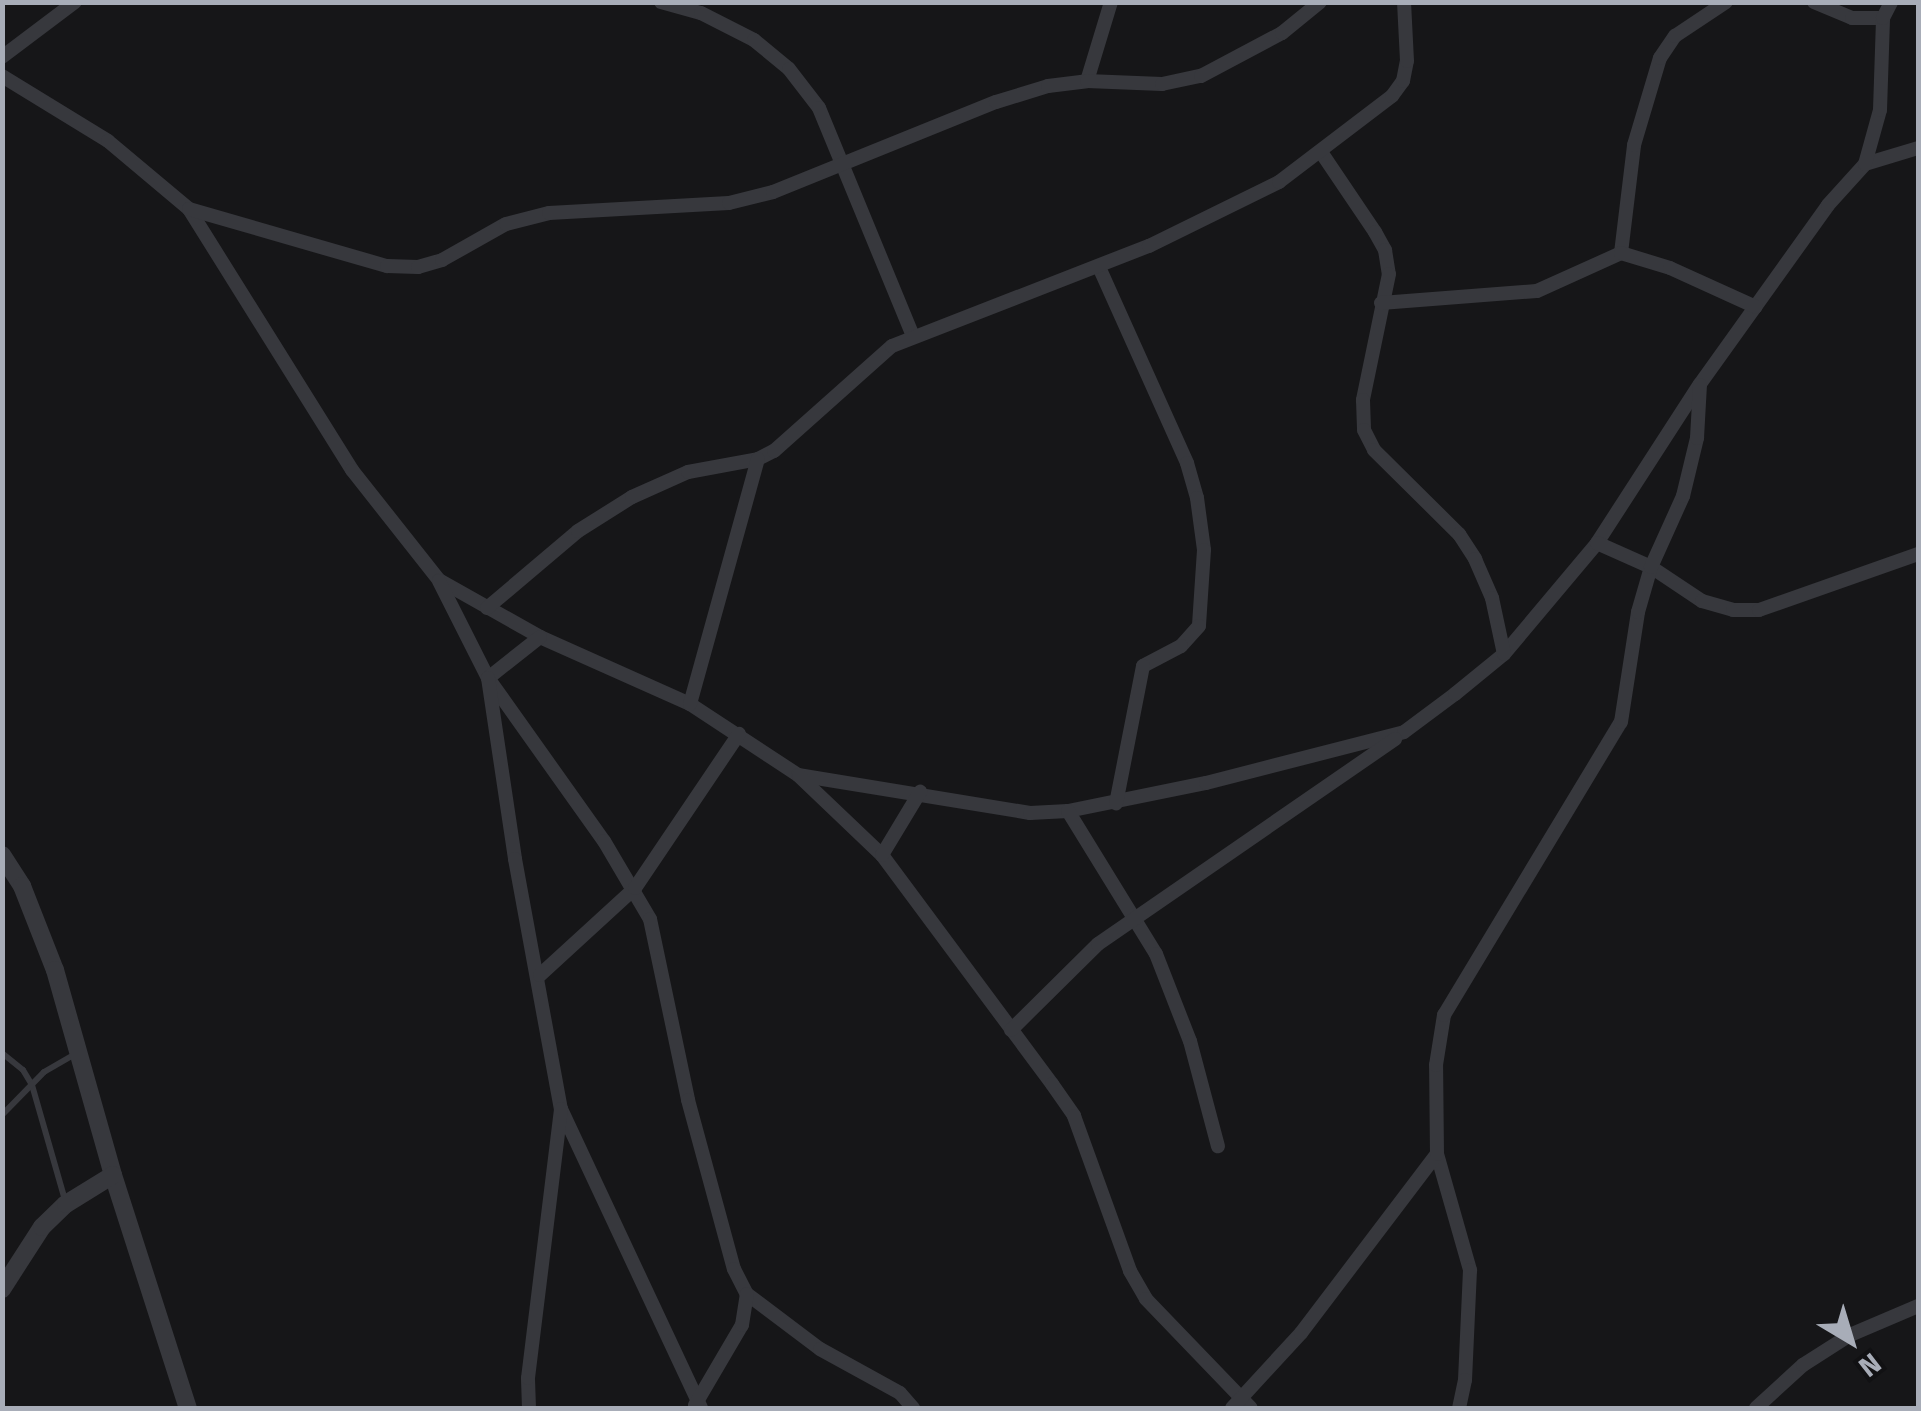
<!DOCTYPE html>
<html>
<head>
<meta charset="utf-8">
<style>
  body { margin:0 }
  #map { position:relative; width:1921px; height:1411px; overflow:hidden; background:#161618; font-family:"Fira Sans",sans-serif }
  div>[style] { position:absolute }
  .service>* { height:6px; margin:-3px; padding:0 3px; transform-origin:3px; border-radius:3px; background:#37383d }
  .minor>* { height:14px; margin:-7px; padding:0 7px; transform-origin:7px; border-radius:7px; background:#37383d }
  .tertiary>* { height:18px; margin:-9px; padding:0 9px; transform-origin:9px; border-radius:9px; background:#37383d }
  span { translate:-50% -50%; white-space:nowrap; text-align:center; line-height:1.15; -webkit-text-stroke:9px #111113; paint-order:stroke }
  .frame { position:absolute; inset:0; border:5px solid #a8adb8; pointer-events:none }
  .north { position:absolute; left:1801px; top:1291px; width:100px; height:100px; -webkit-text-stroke:8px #111113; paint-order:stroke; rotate:142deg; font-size:28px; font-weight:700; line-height:40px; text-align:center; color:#a8adb8 }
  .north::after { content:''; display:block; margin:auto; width:35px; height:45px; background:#a8adb8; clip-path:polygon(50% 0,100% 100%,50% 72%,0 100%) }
</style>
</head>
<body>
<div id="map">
  <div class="service">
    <div style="left:2px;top:1053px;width:27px;rotate:39deg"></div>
    <div style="left:23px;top:1070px;width:17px;rotate:59deg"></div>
    <div style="left:32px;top:1085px;width:120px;rotate:74deg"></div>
    <div style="left:2px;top:1115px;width:60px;rotate:-45.7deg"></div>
    <div style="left:44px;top:1072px;width:36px;rotate:-30deg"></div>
  </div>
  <div class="minor">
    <div style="left:661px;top:2px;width:41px;rotate:15.4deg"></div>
    <div style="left:701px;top:13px;width:59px;rotate:27deg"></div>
    <div style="left:754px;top:40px;width:45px;rotate:39.6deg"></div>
    <div style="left:789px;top:69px;width:49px;rotate:52.4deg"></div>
    <div style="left:819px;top:108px;width:247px;rotate:67.6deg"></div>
    <div style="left:1814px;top:2px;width:41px;rotate:22.8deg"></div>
    <div style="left:1852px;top:18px;width:31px"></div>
    <div style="left:2px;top:57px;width:91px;rotate:-37deg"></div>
    <div style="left:2px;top:76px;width:124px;rotate:31.5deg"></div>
    <div style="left:108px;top:141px;width:106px;rotate:40deg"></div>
    <div style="left:189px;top:209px;width:308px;rotate:58deg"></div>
    <div style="left:352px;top:470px;width:140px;rotate:51.7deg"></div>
    <div style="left:439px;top:580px;width:116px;rotate:29.4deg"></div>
    <div style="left:540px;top:637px;width:164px;rotate:24.1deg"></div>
    <div style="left:690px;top:704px;width:129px;rotate:33.3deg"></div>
    <div style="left:798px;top:775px;width:235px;rotate:9.3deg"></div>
    <div style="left:1030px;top:813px;width:38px;rotate:-3deg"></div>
    <div style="left:1068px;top:811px;width:141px;rotate:-11.5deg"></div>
    <div style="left:1206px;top:783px;width:204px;rotate:-14.4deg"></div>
    <div style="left:1404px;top:732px;width:64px;rotate:-36.7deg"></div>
    <div style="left:1455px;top:694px;width:63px;rotate:-39.2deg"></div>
    <div style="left:1504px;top:654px;width:145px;rotate:-50deg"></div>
    <div style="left:1597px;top:543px;width:189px;rotate:-57.1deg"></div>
    <div style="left:1700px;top:384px;width:220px;rotate:-54.4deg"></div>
    <div style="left:1828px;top:205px;width:55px;rotate:-47.9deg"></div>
    <div style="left:1865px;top:164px;width:55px;rotate:-16.8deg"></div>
    <div style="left:1087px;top:81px;width:83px;rotate:-73.1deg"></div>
    <div style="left:1321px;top:152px;width:97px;rotate:56deg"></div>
    <div style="left:1375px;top:232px;width:21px;rotate:61deg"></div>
    <div style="left:1385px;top:250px;width:24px;rotate:81deg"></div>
    <div style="left:1389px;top:274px;width:129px;rotate:101.7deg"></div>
    <div style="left:1363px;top:400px;width:30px;rotate:88deg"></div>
    <div style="left:1364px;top:430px;width:22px;rotate:63deg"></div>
    <div style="left:1374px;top:450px;width:120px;rotate:44.7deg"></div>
    <div style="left:1459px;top:534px;width:30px;rotate:57deg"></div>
    <div style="left:1475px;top:559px;width:43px;rotate:66.4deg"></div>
    <div style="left:1492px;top:598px;width:57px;rotate:77.9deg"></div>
    <div style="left:1865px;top:164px;width:56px;rotate:-74.5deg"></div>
    <div style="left:1880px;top:110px;width:92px;rotate:-88.1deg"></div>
    <div style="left:1883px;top:18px;width:18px;rotate:-63deg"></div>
    <div style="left:189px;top:209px;width:206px;rotate:16.1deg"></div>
    <div style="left:387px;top:266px;width:31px;rotate:2deg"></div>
    <div style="left:418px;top:267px;width:25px;rotate:-16deg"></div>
    <div style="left:442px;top:260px;width:73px;rotate:-29.4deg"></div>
    <div style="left:506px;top:224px;width:44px;rotate:-14.3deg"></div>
    <div style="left:549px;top:213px;width:180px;rotate:-3.2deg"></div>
    <div style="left:729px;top:203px;width:45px;rotate:-14deg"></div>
    <div style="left:773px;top:192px;width:240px;rotate:-22deg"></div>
    <div style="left:996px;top:102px;width:54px;rotate:-17.1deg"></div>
    <div style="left:1048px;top:86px;width:39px;rotate:-7deg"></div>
    <div style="left:1087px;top:81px;width:75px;rotate:2.3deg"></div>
    <div style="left:1162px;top:84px;width:40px;rotate:-12deg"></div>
    <div style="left:1201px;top:76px;width:92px;rotate:-28deg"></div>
    <div style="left:1282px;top:33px;width:49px;rotate:-39.2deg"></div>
    <div style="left:1621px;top:253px;width:109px;rotate:-83.1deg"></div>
    <div style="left:1634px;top:145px;width:91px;rotate:-73.4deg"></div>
    <div style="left:1660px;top:58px;width:27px;rotate:-56deg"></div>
    <div style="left:1675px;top:36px;width:61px;rotate:-33.7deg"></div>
    <div style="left:1099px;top:267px;width:215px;rotate:65.8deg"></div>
    <div style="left:1187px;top:463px;width:36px;rotate:74deg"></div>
    <div style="left:1197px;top:498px;width:52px;rotate:82.3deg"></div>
    <div style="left:1204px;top:550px;width:76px;rotate:93.8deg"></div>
    <div style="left:1199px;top:626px;width:27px;rotate:132deg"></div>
    <div style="left:1181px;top:646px;width:43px;rotate:152.2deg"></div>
    <div style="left:1143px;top:666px;width:140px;rotate:101.1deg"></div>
    <div style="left:1381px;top:303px;width:156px;rotate:-4.4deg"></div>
    <div style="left:1537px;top:291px;width:92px;rotate:-24.3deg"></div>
    <div style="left:1621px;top:253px;width:51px;rotate:17deg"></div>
    <div style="left:1670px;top:268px;width:94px;rotate:24.4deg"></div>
    <div style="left:1597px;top:543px;width:59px;rotate:24deg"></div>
    <div style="left:1651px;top:567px;width:61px;rotate:33.7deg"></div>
    <div style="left:1702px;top:601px;width:32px;rotate:16deg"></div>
    <div style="left:1733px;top:610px;width:26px"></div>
    <div style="left:1759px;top:610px;width:169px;rotate:-19.4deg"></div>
    <div style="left:439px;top:581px;width:109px;rotate:63.2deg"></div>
    <div style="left:488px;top:678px;width:200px;rotate:54.6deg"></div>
    <div style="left:604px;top:841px;width:91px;rotate:59.5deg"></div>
    <div style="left:650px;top:919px;width:185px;rotate:78.1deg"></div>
    <div style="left:688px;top:1100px;width:175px;rotate:74.8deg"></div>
    <div style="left:734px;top:1269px;width:28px;rotate:63deg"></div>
    <div style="left:747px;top:1294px;width:91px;rotate:37deg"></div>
    <div style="left:820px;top:1349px;width:91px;rotate:28.8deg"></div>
    <div style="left:900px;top:1393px;width:20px;rotate:49deg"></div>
    <div style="left:487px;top:608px;width:119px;rotate:-40.2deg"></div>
    <div style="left:578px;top:531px;width:64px;rotate:-32.2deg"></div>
    <div style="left:632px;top:497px;width:61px;rotate:-24.1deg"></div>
    <div style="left:688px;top:472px;width:71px;rotate:-10.5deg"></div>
    <div style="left:758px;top:459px;width:18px;rotate:-27deg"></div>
    <div style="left:774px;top:451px;width:158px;rotate:-41.7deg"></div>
    <div style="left:892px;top:346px;width:276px;rotate:-21.3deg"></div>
    <div style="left:1149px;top:246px;width:145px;rotate:-26.2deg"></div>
    <div style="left:1279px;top:182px;width:142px;rotate:-37.3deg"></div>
    <div style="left:1392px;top:96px;width:19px;rotate:-54deg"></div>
    <div style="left:1403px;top:81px;width:20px;rotate:-79deg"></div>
    <div style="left:1407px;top:61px;width:59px;rotate:-92.9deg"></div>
    <div style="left:540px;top:637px;width:66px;rotate:141.7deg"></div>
    <div style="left:488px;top:678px;width:183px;rotate:81.5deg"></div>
    <div style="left:515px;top:859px;width:254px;rotate:79.6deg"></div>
    <div style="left:561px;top:1109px;width:330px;rotate:64.9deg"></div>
    <div style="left:690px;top:704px;width:254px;rotate:-74.5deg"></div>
    <div style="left:799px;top:776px;width:115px;rotate:43.6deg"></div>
    <div style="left:882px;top:855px;width:285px;rotate:53.4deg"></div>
    <div style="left:1052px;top:1084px;width:39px;rotate:55deg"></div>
    <div style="left:1074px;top:1116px;width:165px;rotate:70.1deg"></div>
    <div style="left:1130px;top:1271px;width:32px;rotate:60deg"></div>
    <div style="left:1146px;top:1299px;width:151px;rotate:46.1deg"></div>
    <div style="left:1068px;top:811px;width:168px;rotate:58.4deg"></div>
    <div style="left:1156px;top:954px;width:93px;rotate:68.7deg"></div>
    <div style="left:1190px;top:1041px;width:109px;rotate:75.1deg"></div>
    <div style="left:882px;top:855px;width:74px;rotate:-58.9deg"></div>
    <div style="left:540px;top:975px;width:129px;rotate:-42.5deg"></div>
    <div style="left:635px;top:888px;width:186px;rotate:-56deg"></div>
    <div style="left:1011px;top:1030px;width:122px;rotate:-44.7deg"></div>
    <div style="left:1098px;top:944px;width:361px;rotate:-34.6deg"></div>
    <div style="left:1437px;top:1154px;width:121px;rotate:74.1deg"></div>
    <div style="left:1470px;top:1270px;width:110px;rotate:92.6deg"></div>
    <div style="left:1465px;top:1380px;width:29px;rotate:102deg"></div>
    <div style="left:695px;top:1405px;width:93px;rotate:-59.6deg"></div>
    <div style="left:742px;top:1325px;width:31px;rotate:-81deg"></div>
    <div style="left:529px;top:1408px;width:30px;rotate:-92deg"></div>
    <div style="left:528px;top:1378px;width:271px;rotate:-83deg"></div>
    <div style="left:1232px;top:1408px;width:102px;rotate:-47.4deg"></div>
    <div style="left:1301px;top:1333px;width:225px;rotate:-52.8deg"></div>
    <div style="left:1437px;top:1154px;width:89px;rotate:-90.6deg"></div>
    <div style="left:1436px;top:1065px;width:51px;rotate:-80.9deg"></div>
    <div style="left:1444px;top:1015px;width:342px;rotate:-58.9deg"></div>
    <div style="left:1621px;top:722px;width:111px;rotate:-81.2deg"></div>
    <div style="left:1638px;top:612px;width:47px;rotate:-73.9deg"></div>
    <div style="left:1651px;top:567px;width:78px;rotate:-65.7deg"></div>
    <div style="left:1683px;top:496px;width:60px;rotate:-76.4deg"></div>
    <div style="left:1697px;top:438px;width:53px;rotate:-86.8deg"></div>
    <div style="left:1756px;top:1408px;width:64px;rotate:-42.5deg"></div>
    <div style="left:1803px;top:1365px;width:56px;rotate:-32.6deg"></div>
    <div style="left:1850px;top:1335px;width:74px;rotate:-23.1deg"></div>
  </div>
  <div class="tertiary">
    <div style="left:2px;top:855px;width:37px;rotate:57deg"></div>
    <div style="left:22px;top:886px;width:90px;rotate:68.6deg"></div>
    <div style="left:55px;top:970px;width:213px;rotate:74.2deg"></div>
    <div style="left:113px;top:1175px;width:245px;rotate:72.2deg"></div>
    <div style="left:2px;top:1289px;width:74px;rotate:-57.2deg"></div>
    <div style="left:42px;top:1227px;width:33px;rotate:-44deg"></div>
    <div style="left:66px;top:1204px;width:55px;rotate:-31.7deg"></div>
  </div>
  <div class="frame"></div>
  <div class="north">N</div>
</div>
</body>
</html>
